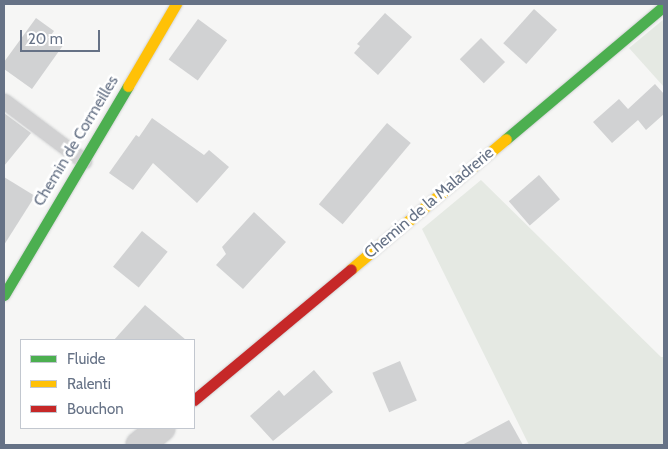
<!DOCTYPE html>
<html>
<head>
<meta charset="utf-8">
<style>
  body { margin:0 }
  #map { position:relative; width:668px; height:449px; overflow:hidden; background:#f6f6f5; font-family:Cabin,sans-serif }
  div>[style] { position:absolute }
  .green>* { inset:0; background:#e5e9e3 }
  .building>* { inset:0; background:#d1d2d3; transform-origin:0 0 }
  .roads { filter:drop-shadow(0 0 1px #d2d3d4) drop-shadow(0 0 1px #d2d3d4) }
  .lane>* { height:15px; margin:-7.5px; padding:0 7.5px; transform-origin:7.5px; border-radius:7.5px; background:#d1d1d2 }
  .street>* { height:28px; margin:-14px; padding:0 14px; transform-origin:14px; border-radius:14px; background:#d1d1d2 }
  .fast>* { height:11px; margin:-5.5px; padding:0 5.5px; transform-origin:5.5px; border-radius:5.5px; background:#4caf50 }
  .slow>* { height:11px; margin:-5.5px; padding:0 5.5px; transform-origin:5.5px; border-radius:5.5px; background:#ffc107 }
  .jam>* { height:11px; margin:-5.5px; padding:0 5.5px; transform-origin:5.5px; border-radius:5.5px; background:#c62828 }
  span { translate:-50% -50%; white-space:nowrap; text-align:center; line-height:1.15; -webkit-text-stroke:5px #fff; paint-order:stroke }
  .street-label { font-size:16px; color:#667286 }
  .frame { position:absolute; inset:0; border:5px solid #667286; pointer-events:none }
  .legend { position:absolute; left:20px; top:339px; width:175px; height:90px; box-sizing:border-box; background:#fff; border:1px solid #c2c7cf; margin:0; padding:6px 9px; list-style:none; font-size:15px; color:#667286 }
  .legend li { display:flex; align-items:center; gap:10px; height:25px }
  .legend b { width:25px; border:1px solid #c2c7cf }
  .scale { position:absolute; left:20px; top:30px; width:80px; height:22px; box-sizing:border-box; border:2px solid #667286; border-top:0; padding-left:6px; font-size:15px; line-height:18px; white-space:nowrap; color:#667286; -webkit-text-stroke:4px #fff; paint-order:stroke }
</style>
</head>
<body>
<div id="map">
  <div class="green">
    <div style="clip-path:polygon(664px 19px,664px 87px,629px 48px)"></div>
    <div style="clip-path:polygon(481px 180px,661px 357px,664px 357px,664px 445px,529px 445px,422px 229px)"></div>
  </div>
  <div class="building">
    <div style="left:534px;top:9px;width:31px;height:46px;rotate:42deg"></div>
    <div style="clip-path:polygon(385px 13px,412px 37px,378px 75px,354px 53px,360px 46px,357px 44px)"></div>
    <div style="clip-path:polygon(36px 18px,54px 31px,51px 35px,64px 44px,32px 89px,4px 69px,4px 62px)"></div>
    <div style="left:198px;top:19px;width:36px;height:50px;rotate:36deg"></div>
    <div style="left:481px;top:38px;width:34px;height:30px;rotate:45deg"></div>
    <div style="clip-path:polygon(655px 84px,664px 94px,664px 114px,646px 130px,638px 120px,612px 143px,593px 122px,619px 99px,628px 109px)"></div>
    <div style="clip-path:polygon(4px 113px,31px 133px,4px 166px)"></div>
    <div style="clip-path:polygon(152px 118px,204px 155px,209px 150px,229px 167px,197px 203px,153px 163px,133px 190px,109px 173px,136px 135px,139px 137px)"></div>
    <div style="left:387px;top:123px;width:31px;height:106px;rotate:40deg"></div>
    <div style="left:539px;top:175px;width:32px;height:40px;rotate:49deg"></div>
    <div style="clip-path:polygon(4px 177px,35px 196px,4px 245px)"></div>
    <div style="clip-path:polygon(254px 212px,286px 242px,243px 289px,216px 265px,226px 254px,222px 247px)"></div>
    <div style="left:142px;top:231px;width:33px;height:46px;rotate:39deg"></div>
    <div style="clip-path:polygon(145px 305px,186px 340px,114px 340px)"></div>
    <div style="left:400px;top:361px;width:43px;height:30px;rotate:67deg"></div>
    <div style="clip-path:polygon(314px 370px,333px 392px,273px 441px,250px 416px,279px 390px,284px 396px)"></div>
    <div style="clip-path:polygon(509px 420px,523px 445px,462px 445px)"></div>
  </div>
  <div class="roads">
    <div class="lane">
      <div style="left:4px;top:101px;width:100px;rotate:36.9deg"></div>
    </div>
    <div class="street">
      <div style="left:140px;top:445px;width:27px;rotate:-39deg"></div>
    </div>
    <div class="fast">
      <div style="left:506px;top:139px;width:207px;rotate:-40.1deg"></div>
      <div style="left:4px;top:295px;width:243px;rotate:-59.3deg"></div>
    </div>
    <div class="slow">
      <div style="left:128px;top:86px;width:95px;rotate:-59.7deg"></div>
      <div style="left:351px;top:269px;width:202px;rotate:-40deg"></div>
    </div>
    <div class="jam">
      <div style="left:194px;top:400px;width:204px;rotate:-39.8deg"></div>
    </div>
  </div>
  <div class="street-label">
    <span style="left:76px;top:141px;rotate:-59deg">Chemin de Cormeilles</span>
    <span style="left:429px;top:203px;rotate:-40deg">Chemin de la Maladrerie</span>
  </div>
  <div class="frame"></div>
  <ul class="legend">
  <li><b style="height:6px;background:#4caf50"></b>Fluide</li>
  <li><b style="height:6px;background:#ffc107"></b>Ralenti</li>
  <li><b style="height:6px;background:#c62828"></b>Bouchon</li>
  </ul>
  <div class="scale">20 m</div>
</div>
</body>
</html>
